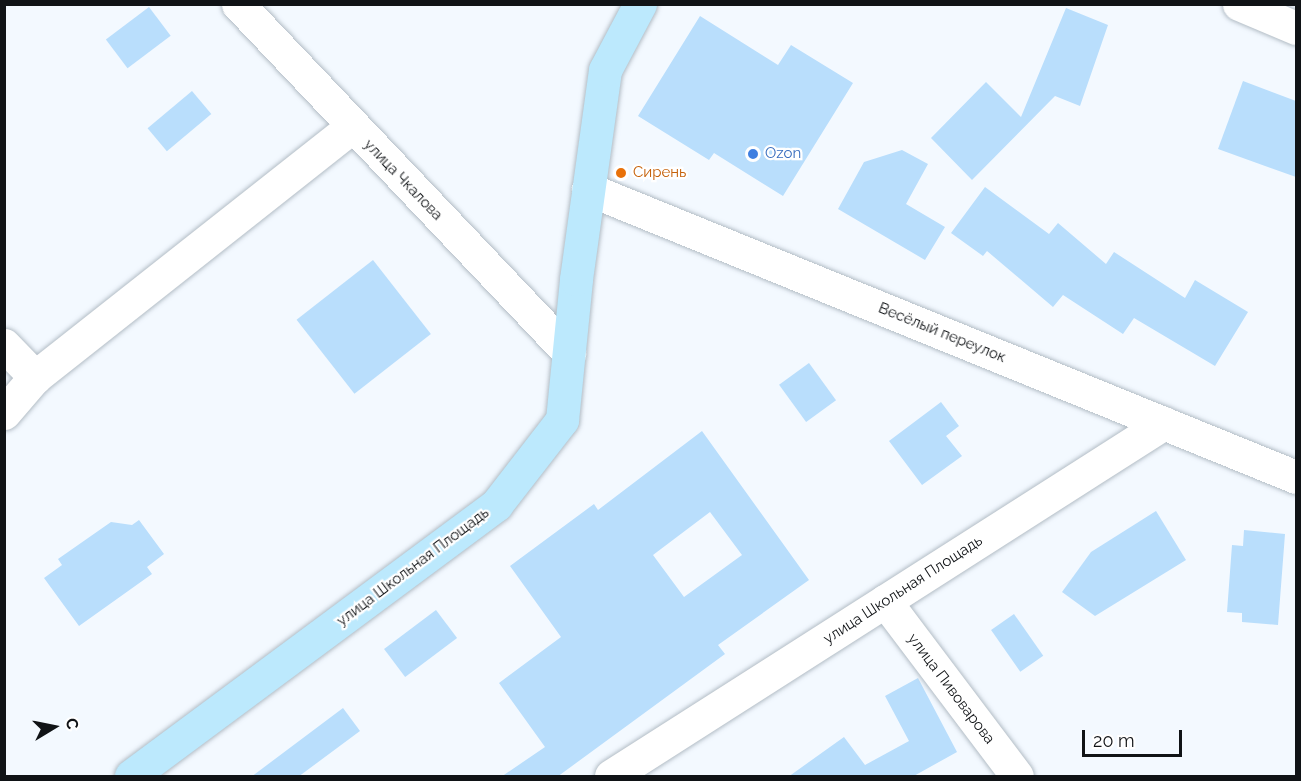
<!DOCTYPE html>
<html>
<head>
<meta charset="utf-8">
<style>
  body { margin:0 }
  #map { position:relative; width:1301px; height:781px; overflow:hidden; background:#f3f9ff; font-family:Raleway,sans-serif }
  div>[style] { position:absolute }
  .building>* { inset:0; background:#b9defc; transform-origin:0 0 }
  .roads { filter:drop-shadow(0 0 2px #b3bdc6) drop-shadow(0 0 2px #b3bdc6) }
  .minor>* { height:33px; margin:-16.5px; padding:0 16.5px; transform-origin:16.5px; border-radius:16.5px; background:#fff }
  .major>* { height:33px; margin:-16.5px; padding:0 16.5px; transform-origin:16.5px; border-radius:16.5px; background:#bce9fd }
  .dots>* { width:16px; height:16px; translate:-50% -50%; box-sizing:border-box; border:3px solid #fff; border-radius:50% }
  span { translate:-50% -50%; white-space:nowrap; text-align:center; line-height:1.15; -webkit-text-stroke:4.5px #fff; paint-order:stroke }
  .shop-label { font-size:15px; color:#366cbe }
  .left { translate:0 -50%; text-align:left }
  .food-label { font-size:15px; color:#c56008 }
  .street-label { font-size:15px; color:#101316 }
  .frame { position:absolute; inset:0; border:6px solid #101316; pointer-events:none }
  .north { position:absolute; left:24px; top:697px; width:60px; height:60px; -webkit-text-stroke:4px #fff; paint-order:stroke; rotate:80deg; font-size:16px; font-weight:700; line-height:24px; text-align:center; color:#101316 }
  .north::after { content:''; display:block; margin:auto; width:21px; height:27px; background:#101316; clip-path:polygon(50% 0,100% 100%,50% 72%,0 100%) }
  .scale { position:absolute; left:1082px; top:730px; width:100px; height:27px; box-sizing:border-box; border:3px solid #101316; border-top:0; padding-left:8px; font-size:18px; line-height:21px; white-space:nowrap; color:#101316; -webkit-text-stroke:4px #fff; paint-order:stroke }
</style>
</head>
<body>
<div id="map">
  <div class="building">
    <div style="left:149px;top:7px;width:36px;height:54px;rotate:53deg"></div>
    <div style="clip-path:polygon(1066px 8px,1108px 25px,1080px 106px,1055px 96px,972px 180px,931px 138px,986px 82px,1021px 117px)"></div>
    <div style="clip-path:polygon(700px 16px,778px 65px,791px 45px,853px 83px,783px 196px,714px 153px,709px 160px,638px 116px)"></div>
    <div style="clip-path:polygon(1243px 81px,1296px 101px,1296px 177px,1218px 149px)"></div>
    <div style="left:192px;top:91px;width:30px;height:58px;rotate:50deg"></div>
    <div style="clip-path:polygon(902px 150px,928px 164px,906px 204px,945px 227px,925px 260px,838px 209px,864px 162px)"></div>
    <div style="clip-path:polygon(985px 187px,1049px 234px,1058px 223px,1106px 264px,1114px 252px,1185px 298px,1195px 280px,1248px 312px,1215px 366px,1134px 318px,1123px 334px,1063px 295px,1053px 307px,987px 251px,983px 256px,951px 233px)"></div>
    <div style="left:373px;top:260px;width:94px;height:97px;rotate:52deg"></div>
    <div style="left:809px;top:363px;width:46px;height:37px;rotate:54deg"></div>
    <div style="clip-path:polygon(941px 402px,959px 426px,946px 436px,962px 456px,922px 485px,889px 441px)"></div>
    <div style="clip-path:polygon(evenodd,702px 431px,809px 580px,718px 645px,725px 654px,557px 777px,501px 777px,545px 747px,499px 683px,561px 637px,510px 566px,594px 504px,598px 510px,702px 431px,710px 512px,742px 555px,684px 597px,653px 555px,710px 512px)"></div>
    <div style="clip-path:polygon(1156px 511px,1186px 560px,1095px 616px,1062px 592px,1091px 552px)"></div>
    <div style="clip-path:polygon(139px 520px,164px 554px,147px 567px,152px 574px,79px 626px,44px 578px,62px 565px,58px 559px,111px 522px,132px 525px)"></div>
    <div style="clip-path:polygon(1244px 530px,1285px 534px,1278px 625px,1242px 622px,1242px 613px,1227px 612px,1232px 545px,1243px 546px)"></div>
    <div style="left:436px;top:610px;width:35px;height:65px;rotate:53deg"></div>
    <div style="left:1014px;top:614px;width:51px;height:28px;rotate:55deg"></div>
    <div style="clip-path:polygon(918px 678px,957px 752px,912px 777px,788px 777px,844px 737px,865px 765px,909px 741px,885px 696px)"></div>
    <div style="clip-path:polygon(343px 708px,360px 731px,298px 777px,251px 777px)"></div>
  </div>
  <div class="roads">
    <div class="minor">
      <div style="left:238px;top:4px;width:481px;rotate:46.5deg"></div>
      <div style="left:1239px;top:4px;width:62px;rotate:22.8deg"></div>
      <div style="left:588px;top:189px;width:764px;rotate:22.14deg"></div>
      <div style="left:4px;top:345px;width:45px;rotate:45.9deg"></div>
      <div style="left:4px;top:413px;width:48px;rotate:-49.3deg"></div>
      <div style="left:35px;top:377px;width:404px;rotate:-38.3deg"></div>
      <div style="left:885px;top:601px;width:219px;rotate:53deg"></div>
      <div style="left:611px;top:776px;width:656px;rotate:-32.55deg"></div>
    </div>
    <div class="major">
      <div style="left:131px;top:776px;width:455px;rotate:-36.6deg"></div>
      <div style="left:496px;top:505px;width:108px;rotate:-52.2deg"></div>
      <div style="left:562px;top:420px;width:142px;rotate:-84.3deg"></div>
      <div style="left:576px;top:279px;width:211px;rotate:-82.1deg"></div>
      <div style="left:605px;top:70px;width:75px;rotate:-62.1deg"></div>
    </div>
  </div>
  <div class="dots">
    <div style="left:753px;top:154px;background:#3f7fe0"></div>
    <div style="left:621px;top:173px;background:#e8710a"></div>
  </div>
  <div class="shop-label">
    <span class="left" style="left:765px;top:154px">Ozon</span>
  </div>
  <div class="food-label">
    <span class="left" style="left:633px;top:173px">Сирень</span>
  </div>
  <div class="street-label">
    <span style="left:403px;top:180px;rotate:46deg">улица Чкалова</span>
    <span style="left:942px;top:333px;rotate:22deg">Весёлый переулок</span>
    <span style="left:413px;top:567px;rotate:-37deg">улица Школьная Площадь</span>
    <span style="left:903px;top:590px;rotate:-33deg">улица Школьная Площадь</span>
    <span style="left:951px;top:689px;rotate:53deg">улица Пивоварова</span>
  </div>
  <div class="frame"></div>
  <div class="north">С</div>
  <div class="scale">20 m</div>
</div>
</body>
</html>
